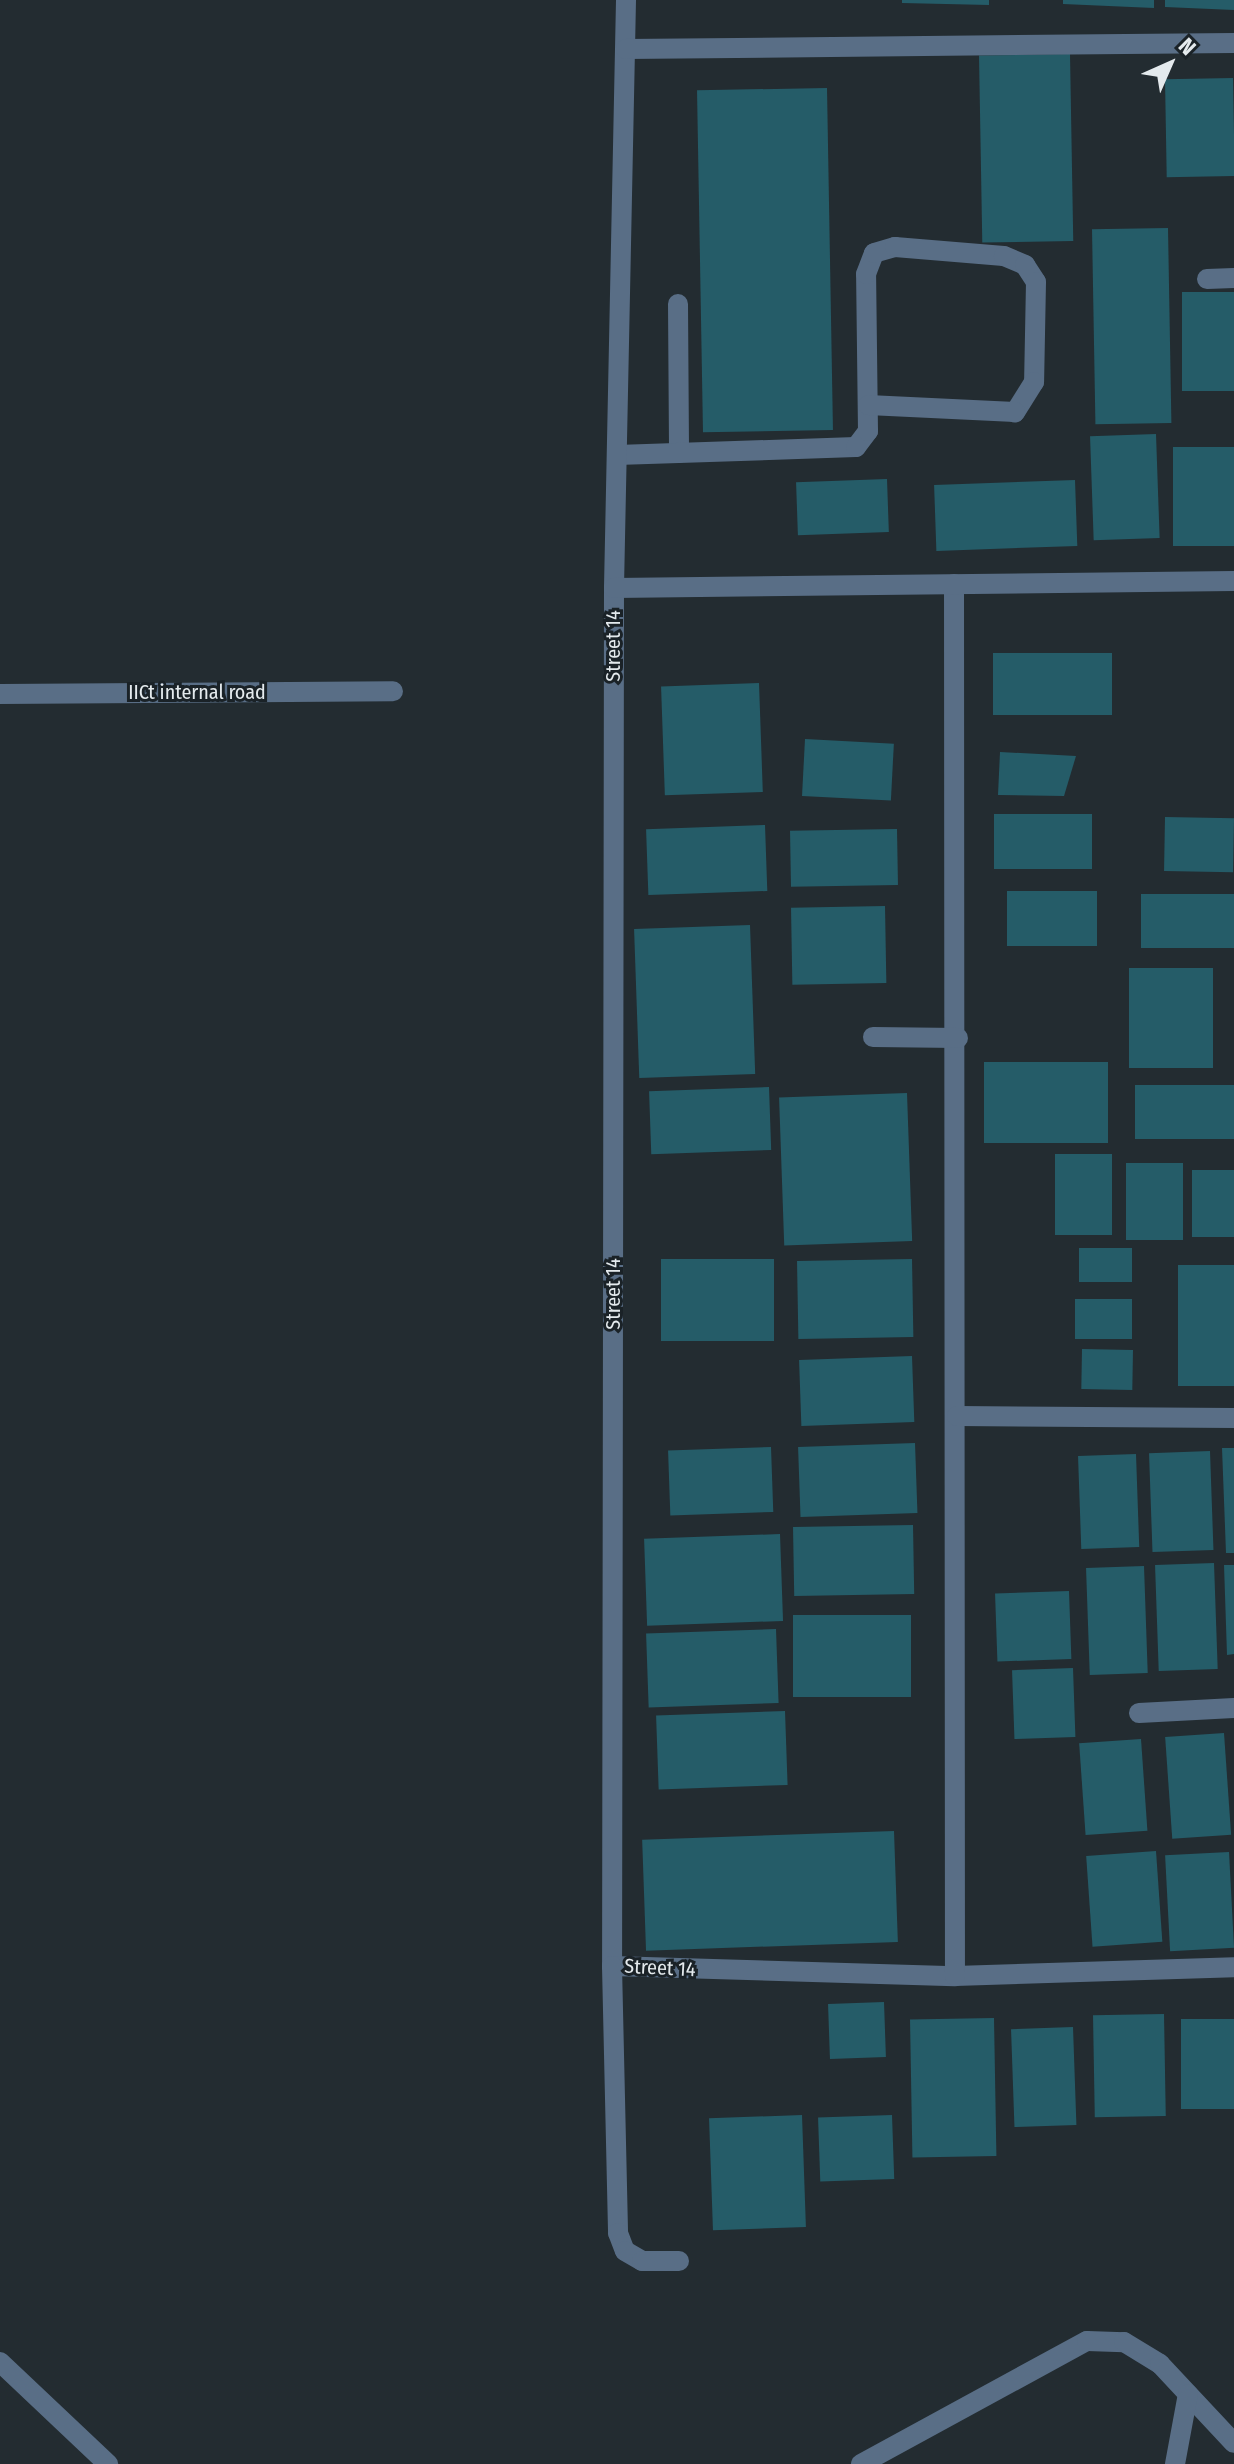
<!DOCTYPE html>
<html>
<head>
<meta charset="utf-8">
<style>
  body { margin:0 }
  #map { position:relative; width:1234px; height:2464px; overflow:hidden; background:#232c31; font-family:"Fira Sans Condensed",sans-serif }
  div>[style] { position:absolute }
  .building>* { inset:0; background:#255c68; transform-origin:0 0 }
  .lane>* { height:20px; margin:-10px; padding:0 10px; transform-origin:10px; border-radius:10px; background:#596e86 }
  .street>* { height:20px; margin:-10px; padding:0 10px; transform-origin:10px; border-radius:10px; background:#596e86 }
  span { translate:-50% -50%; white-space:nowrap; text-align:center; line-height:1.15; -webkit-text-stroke:6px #1a2227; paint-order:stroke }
  .street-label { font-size:20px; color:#e4eaed }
  .north { position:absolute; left:1130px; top:24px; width:80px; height:80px; -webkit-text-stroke:6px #1a2227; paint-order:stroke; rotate:45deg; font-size:22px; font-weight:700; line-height:32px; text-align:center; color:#e4eaed }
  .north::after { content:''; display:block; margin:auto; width:28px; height:36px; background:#e4eaed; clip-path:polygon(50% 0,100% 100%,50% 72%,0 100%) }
</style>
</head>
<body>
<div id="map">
  <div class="building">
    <div style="clip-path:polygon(902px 0,989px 0,989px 5px,902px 3px)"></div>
    <div style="clip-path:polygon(1063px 0,1154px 0,1154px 8px,1063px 4px)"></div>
    <div style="clip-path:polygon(1165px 0,1234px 0,1234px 10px,1165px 7px)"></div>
    <div style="left:1070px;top:54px;width:187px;height:91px;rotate:89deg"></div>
    <div style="left:1233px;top:78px;width:98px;height:68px;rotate:89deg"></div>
    <div style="left:827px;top:88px;width:342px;height:130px;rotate:89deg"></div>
    <div style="left:1168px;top:228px;width:195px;height:76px;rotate:89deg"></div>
    <div style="left:1234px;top:292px;width:99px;height:52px;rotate:90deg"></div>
    <div style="left:1156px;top:434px;width:104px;height:66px;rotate:88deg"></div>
    <div style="left:1234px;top:447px;width:99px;height:61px;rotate:90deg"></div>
    <div style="left:887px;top:479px;width:53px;height:91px;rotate:88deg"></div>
    <div style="left:1075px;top:480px;width:66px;height:141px;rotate:88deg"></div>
    <div style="left:993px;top:653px;width:119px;height:62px"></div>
    <div style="left:759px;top:683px;width:109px;height:98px;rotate:88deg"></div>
    <div style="left:805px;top:739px;width:89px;height:57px;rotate:3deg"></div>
    <div style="clip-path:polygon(1000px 752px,1076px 756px,1064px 796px,998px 795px)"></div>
    <div style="left:994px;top:814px;width:98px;height:55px"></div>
    <div style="left:1165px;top:817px;width:69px;height:54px;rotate:1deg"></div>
    <div style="left:765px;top:825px;width:66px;height:119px;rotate:88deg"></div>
    <div style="left:897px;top:829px;width:56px;height:107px;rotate:89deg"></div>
    <div style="left:1007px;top:891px;width:90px;height:55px"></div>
    <div style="left:1141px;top:894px;width:93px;height:54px"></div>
    <div style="left:885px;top:906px;width:77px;height:94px;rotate:89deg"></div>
    <div style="left:750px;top:925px;width:149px;height:116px;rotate:88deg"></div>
    <div style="left:1129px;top:968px;width:84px;height:100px"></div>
    <div style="left:984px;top:1062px;width:124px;height:81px"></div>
    <div style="left:1135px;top:1085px;width:99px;height:54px"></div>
    <div style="left:769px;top:1087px;width:63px;height:120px;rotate:88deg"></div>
    <div style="left:907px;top:1093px;width:148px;height:128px;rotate:88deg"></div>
    <div style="left:1055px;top:1154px;width:57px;height:81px"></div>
    <div style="left:1126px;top:1163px;width:57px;height:77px"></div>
    <div style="left:1192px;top:1170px;width:42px;height:67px"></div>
    <div style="left:1132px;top:1248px;width:34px;height:53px;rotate:90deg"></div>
    <div style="left:661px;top:1259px;width:113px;height:82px"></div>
    <div style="left:912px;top:1259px;width:78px;height:115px;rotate:89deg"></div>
    <div style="left:1178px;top:1265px;width:56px;height:121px"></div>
    <div style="left:1075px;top:1299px;width:57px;height:40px"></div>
    <div style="left:1082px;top:1349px;width:51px;height:40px;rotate:1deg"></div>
    <div style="left:912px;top:1356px;width:66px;height:113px;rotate:88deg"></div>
    <div style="left:915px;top:1443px;width:70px;height:117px;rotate:88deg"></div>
    <div style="left:771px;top:1447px;width:65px;height:103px;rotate:88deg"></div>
    <div style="clip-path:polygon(1222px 1448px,1234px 1448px,1234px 1553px,1226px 1553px)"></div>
    <div style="left:1210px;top:1451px;width:99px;height:61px;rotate:88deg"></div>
    <div style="left:1136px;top:1454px;width:93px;height:58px;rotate:88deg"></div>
    <div style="left:913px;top:1525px;width:69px;height:120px;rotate:89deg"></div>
    <div style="left:780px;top:1534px;width:87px;height:136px;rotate:88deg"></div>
    <div style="left:1214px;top:1563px;width:106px;height:59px;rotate:88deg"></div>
    <div style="clip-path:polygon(1224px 1565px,1234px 1565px,1234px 1654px,1227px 1655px)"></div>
    <div style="left:1144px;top:1566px;width:107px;height:58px;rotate:88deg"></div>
    <div style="left:1069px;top:1591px;width:68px;height:74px;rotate:88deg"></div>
    <div style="left:793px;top:1615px;width:118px;height:82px"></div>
    <div style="left:776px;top:1629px;width:74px;height:130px;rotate:88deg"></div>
    <div style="left:1073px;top:1668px;width:69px;height:61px;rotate:88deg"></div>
    <div style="left:785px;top:1711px;width:74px;height:129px;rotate:88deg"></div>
    <div style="left:1224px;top:1733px;width:102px;height:59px;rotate:86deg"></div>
    <div style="left:1141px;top:1739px;width:92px;height:62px;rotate:86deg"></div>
    <div style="left:894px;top:1831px;width:111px;height:252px;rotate:88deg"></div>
    <div style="left:1156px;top:1851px;width:91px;height:70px;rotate:86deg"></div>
    <div style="left:1229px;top:1852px;width:96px;height:64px;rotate:87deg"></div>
    <div style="left:884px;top:2002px;width:55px;height:56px;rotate:88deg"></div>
    <div style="left:1164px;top:2014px;width:102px;height:71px;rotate:89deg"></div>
    <div style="left:994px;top:2018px;width:138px;height:84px;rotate:89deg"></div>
    <div style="left:1234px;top:2019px;width:90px;height:53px;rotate:90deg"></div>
    <div style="left:1073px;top:2027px;width:98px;height:62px;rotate:88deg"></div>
    <div style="left:802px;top:2115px;width:112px;height:93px;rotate:88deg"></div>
    <div style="left:892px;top:2115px;width:64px;height:74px;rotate:88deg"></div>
  </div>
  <div class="lane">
    <div style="left:678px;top:304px;width:149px;rotate:89.6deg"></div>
    <div style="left:617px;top:455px;width:239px;rotate:-1.9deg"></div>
    <div style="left:856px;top:447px;width:20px;rotate:-53deg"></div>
    <div style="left:868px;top:431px;width:157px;rotate:-90.7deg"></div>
    <div style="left:866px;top:274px;width:22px;rotate:-69deg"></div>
    <div style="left:874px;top:253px;width:22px;rotate:-16deg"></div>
    <div style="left:895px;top:247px;width:109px;rotate:4.7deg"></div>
    <div style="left:1004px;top:256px;width:23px;rotate:23deg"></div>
    <div style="left:1025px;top:265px;width:20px;rotate:57deg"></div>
    <div style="left:1036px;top:282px;width:100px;rotate:91.1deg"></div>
    <div style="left:1034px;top:382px;width:36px;rotate:122deg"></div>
    <div style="left:1015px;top:412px;width:147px;rotate:-177.3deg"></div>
    <div style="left:0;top:694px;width:393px;rotate:-0.4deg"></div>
    <div style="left:0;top:2362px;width:149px;rotate:43.4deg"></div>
    <div style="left:861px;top:2464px;width:257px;rotate:-28.6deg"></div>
    <div style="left:1087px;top:2341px;width:37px;rotate:2deg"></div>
    <div style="left:1124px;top:2342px;width:42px;rotate:31.4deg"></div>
    <div style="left:1160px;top:2364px;width:108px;rotate:46.9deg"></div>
    <div style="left:1175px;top:2464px;width:71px;rotate:-79.5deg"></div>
  </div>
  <div class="street">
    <div style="left:626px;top:0;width:588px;rotate:91.17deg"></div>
    <div style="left:614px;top:588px;width:1378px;rotate:90.08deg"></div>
    <div style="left:612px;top:1966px;width:343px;rotate:1.7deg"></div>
    <div style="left:955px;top:1976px;width:279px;rotate:-1.8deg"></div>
    <div style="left:626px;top:49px;width:608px;rotate:-0.57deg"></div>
    <div style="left:1207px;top:279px;width:27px;rotate:-2deg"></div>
    <div style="left:954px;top:584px;width:1392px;rotate:89.96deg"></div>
    <div style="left:614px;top:588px;width:620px;rotate:-0.65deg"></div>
    <div style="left:873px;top:1037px;width:85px;rotate:0.7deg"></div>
    <div style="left:957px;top:1416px;width:277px;rotate:0.4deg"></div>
    <div style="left:1139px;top:1713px;width:95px;rotate:-3deg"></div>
    <div style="left:612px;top:1966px;width:267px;rotate:88.7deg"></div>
    <div style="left:618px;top:2233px;width:19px;rotate:69deg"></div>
    <div style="left:625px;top:2251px;width:20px;rotate:30deg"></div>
    <div style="left:642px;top:2261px;width:37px"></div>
  </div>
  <div class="street-label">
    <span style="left:613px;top:646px;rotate:-90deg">Street 14</span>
    <span style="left:197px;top:692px">IICt internal road</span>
    <span style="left:613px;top:1294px;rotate:-90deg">Street 14</span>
    <span style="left:660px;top:1968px;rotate:3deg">Street 14</span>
  </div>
  <div class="north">N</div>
</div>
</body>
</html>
